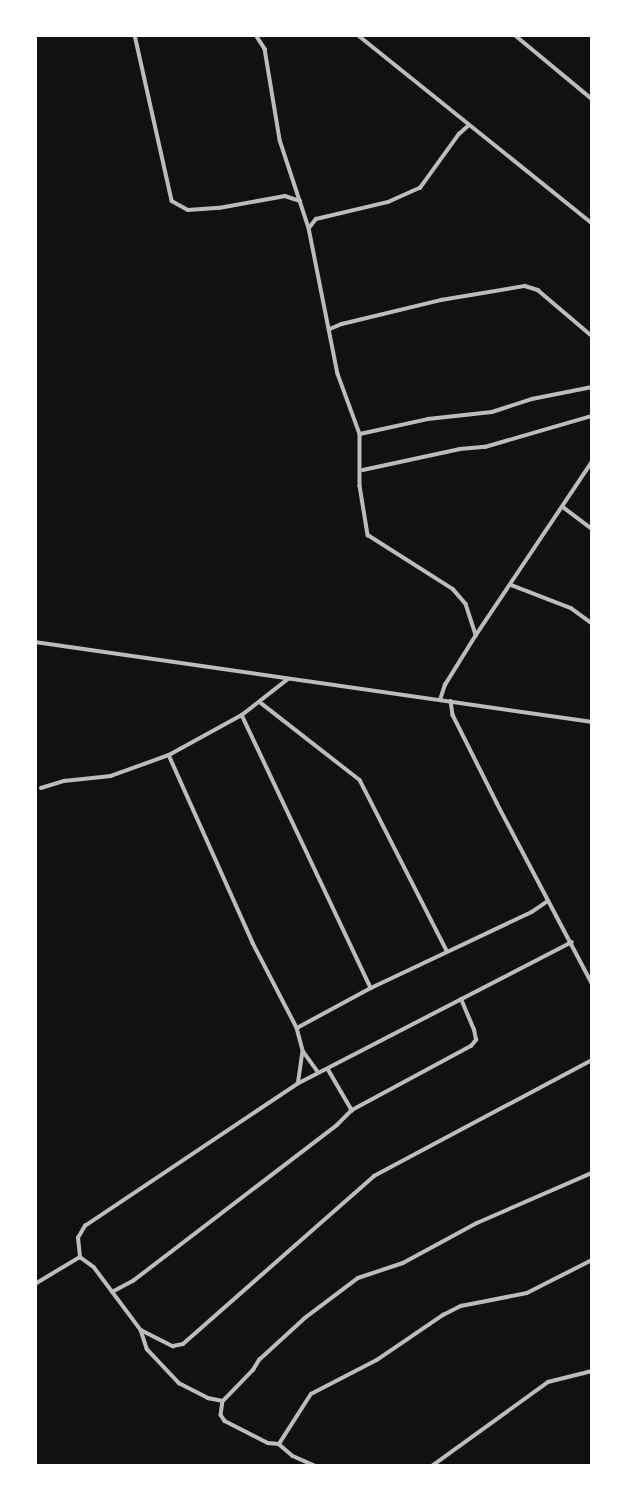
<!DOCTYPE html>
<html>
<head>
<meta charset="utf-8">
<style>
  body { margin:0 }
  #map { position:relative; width:627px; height:1501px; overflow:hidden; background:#111; font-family:"Libre Baskerville",serif }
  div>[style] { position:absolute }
  .minor>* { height:3.5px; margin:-1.75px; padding:0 1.75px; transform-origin:1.75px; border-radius:1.75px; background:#bcbcbc }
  span { translate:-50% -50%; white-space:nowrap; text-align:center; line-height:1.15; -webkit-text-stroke:7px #fff; paint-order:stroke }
  .frame { position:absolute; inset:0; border:37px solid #fff; pointer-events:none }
</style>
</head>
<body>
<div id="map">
  <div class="minor">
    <div style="left:135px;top:35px;width:170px;rotate:77.4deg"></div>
    <div style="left:172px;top:201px;width:18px;rotate:29deg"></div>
    <div style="left:188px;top:210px;width:31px;rotate:-4deg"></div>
    <div style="left:219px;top:208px;width:67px;rotate:-10.3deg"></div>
    <div style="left:285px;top:196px;width:16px;rotate:18deg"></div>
    <div style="left:256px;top:35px;width:17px;rotate:57deg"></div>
    <div style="left:265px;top:49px;width:92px;rotate:80.6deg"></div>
    <div style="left:280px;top:140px;width:93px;rotate:71.8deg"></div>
    <div style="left:309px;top:228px;width:149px;rotate:78.8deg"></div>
    <div style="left:338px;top:374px;width:64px;rotate:69.9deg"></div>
    <div style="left:360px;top:434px;width:52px;rotate:90deg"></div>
    <div style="left:360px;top:486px;width:50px;rotate:80.7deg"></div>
    <div style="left:368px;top:535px;width:101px;rotate:32.4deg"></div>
    <div style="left:453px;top:589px;width:20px;rotate:49deg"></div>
    <div style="left:466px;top:604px;width:33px;rotate:72deg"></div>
    <div style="left:358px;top:35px;width:300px;rotate:38.8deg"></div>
    <div style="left:515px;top:35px;width:100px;rotate:39.7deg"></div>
    <div style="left:309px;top:228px;width:11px;rotate:-52deg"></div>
    <div style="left:316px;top:219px;width:74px;rotate:-13.3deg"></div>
    <div style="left:388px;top:202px;width:35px;rotate:-24deg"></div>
    <div style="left:420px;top:188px;width:67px;rotate:-54.2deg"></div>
    <div style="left:459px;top:134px;width:13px;rotate:-42deg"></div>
    <div style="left:330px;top:329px;width:13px;rotate:-23deg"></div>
    <div style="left:342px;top:324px;width:102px;rotate:-13.6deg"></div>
    <div style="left:441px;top:300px;width:85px;rotate:-9.5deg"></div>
    <div style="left:525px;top:286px;width:14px;rotate:17deg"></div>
    <div style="left:538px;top:290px;width:71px;rotate:40.4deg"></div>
    <div style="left:360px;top:434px;width:70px;rotate:-12.4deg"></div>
    <div style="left:428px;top:419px;width:64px;rotate:-6.2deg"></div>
    <div style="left:492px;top:412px;width:42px;rotate:-18deg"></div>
    <div style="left:532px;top:399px;width:61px;rotate:-11.3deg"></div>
    <div style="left:363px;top:470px;width:99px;rotate:-12.2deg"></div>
    <div style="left:460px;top:449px;width:25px;rotate:-5deg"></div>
    <div style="left:485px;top:447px;width:111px;rotate:-16.2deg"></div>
    <div style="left:563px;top:507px;width:36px;rotate:37deg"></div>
    <div style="left:511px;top:585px;width:64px;rotate:21deg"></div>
    <div style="left:571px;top:608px;width:26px;rotate:36deg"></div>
    <div style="left:35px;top:642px;width:563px;rotate:8.17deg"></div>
    <div style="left:440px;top:700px;width:16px;rotate:-72deg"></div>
    <div style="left:445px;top:685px;width:59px;rotate:-58.2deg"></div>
    <div style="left:476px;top:635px;width:208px;rotate:-56.2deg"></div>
    <div style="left:451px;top:701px;width:14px;rotate:82deg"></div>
    <div style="left:453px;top:715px;width:98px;rotate:63.4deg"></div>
    <div style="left:497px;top:803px;width:204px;rotate:62.2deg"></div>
    <div style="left:261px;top:703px;width:125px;rotate:37.9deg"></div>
    <div style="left:360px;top:780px;width:192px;rotate:63deg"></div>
    <div style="left:242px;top:715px;width:302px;rotate:64.7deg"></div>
    <div style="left:169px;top:755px;width:206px;rotate:65.9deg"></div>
    <div style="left:253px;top:943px;width:96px;rotate:62.6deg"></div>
    <div style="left:297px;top:1028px;width:24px;rotate:75deg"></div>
    <div style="left:303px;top:1051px;width:26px;rotate:54deg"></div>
    <div style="left:41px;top:788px;width:24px;rotate:-17deg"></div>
    <div style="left:64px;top:781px;width:47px;rotate:-6.1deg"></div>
    <div style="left:111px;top:776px;width:62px;rotate:-19.9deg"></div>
    <div style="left:169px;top:755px;width:83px;rotate:-28.7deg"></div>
    <div style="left:242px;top:715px;width:58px;rotate:-38deg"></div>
    <div style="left:297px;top:1028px;width:84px;rotate:-28.4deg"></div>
    <div style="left:371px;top:988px;width:178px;rotate:-25.3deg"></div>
    <div style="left:532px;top:912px;width:19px;rotate:-35deg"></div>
    <div style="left:328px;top:1069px;width:48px;rotate:59.7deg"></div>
    <div style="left:298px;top:1083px;width:30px;rotate:-82deg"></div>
    <div style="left:80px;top:1257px;width:19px;rotate:-96deg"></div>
    <div style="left:78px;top:1238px;width:14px;rotate:-60deg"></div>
    <div style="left:85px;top:1226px;width:255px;rotate:-33.8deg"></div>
    <div style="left:297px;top:1084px;width:309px;rotate:-27.3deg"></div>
    <div style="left:80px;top:1257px;width:17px;rotate:36deg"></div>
    <div style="left:94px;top:1267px;width:79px;rotate:53.3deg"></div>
    <div style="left:141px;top:1330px;width:20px;rotate:72deg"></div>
    <div style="left:147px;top:1349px;width:47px;rotate:46.7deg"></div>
    <div style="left:179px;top:1383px;width:33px;rotate:27deg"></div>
    <div style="left:208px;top:1398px;width:15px;rotate:11deg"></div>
    <div style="left:223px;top:1401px;width:14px;rotate:98deg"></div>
    <div style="left:221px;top:1415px;width:7px;rotate:56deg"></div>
    <div style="left:225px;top:1421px;width:48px;rotate:27.1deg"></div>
    <div style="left:268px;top:1443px;width:11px;rotate:5deg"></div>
    <div style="left:279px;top:1444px;width:18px;rotate:41deg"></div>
    <div style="left:293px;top:1456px;width:24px;rotate:24deg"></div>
    <div style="left:35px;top:1284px;width:52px;rotate:-31deg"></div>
    <div style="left:112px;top:1292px;width:24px;rotate:-28deg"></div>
    <div style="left:133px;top:1281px;width:257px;rotate:-37.4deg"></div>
    <div style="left:337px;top:1125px;width:21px;rotate:-45deg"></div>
    <div style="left:352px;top:1110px;width:135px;rotate:-28.3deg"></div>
    <div style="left:471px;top:1046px;width:8px;rotate:-50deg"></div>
    <div style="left:476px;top:1040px;width:10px;rotate:-101deg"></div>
    <div style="left:474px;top:1030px;width:33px;rotate:-113deg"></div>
    <div style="left:141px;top:1330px;width:36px;rotate:27deg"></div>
    <div style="left:173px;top:1346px;width:10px;rotate:-11deg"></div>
    <div style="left:183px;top:1344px;width:254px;rotate:-41.3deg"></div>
    <div style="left:374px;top:1176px;width:247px;rotate:-28deg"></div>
    <div style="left:223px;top:1401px;width:43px;rotate:-45.9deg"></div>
    <div style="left:253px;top:1370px;width:12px;rotate:-59deg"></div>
    <div style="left:259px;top:1360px;width:62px;rotate:-42.4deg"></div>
    <div style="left:305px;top:1318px;width:66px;rotate:-37deg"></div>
    <div style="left:358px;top:1278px;width:47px;rotate:-18.4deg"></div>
    <div style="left:403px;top:1263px;width:84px;rotate:-28.4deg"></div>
    <div style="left:477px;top:1223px;width:125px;rotate:-23.5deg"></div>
    <div style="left:279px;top:1444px;width:59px;rotate:-57.4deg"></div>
    <div style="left:311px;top:1394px;width:74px;rotate:-27.3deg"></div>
    <div style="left:377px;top:1360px;width:80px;rotate:-34.3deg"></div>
    <div style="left:443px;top:1315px;width:20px;rotate:-27deg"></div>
    <div style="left:461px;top:1306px;width:67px;rotate:-11.1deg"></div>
    <div style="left:527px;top:1293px;width:73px;rotate:-26.9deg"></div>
    <div style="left:432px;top:1466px;width:143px;rotate:-35.9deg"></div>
    <div style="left:548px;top:1382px;width:45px;rotate:-14deg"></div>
  </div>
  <div class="frame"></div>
</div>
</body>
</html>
